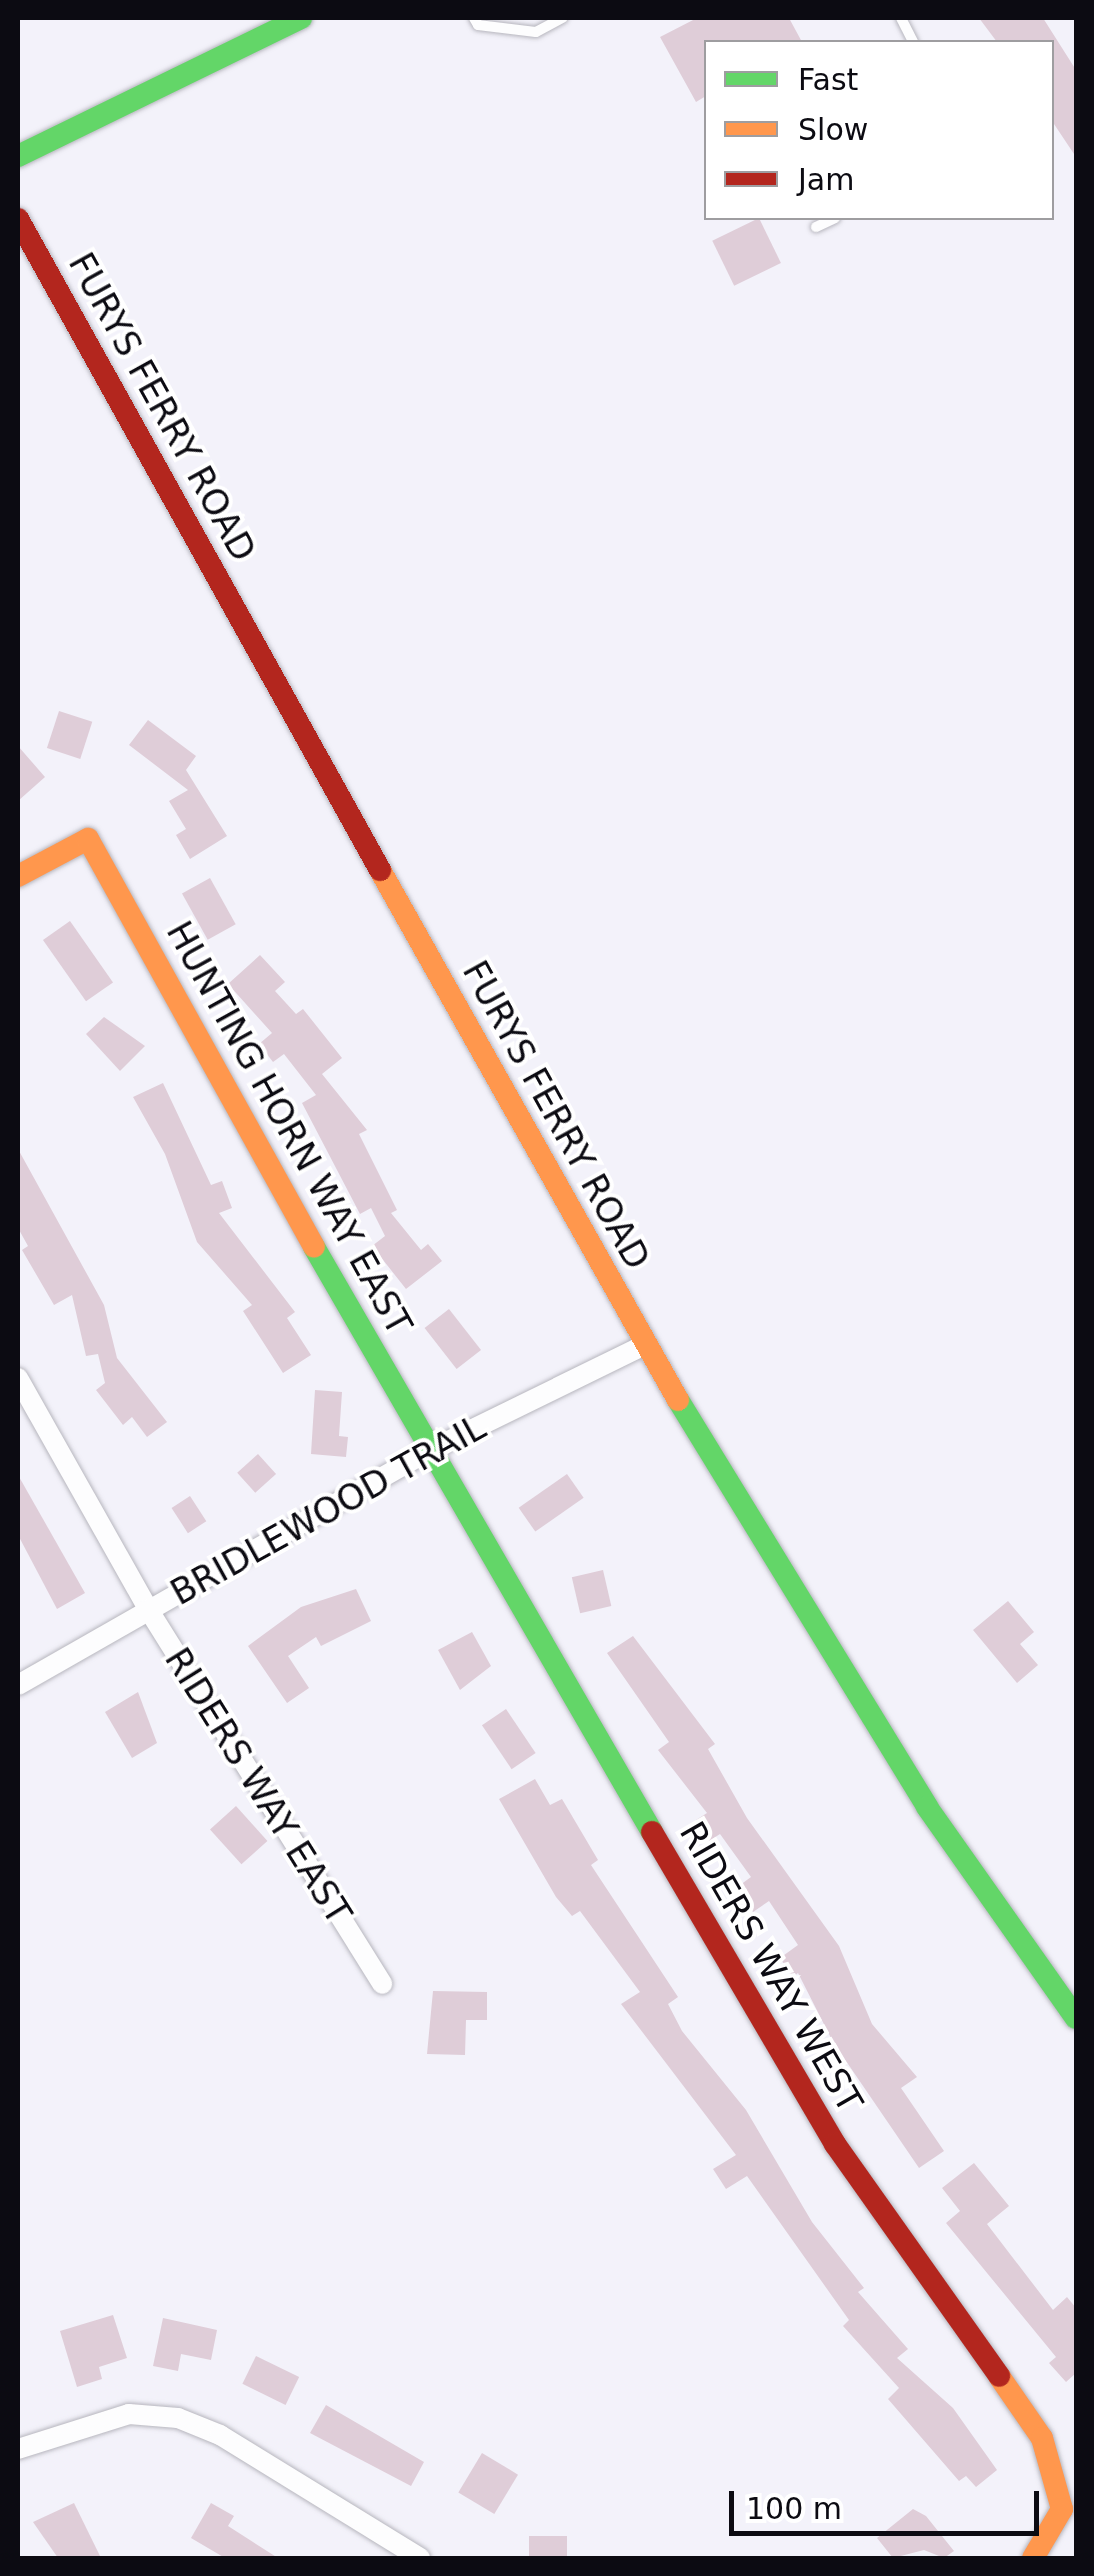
<!DOCTYPE html>
<html>
<head>
<meta charset="utf-8">
<style>
  body { margin:0 }
  #map { position:relative; width:1094px; height:2576px; overflow:hidden; background:#f3f2fa; font-family:"DejaVu Sans",sans-serif }
  div>[style] { position:absolute }
  .building>* { inset:0; background:#dfcdd8; transform-origin:0 0 }
  .roads { filter:drop-shadow(0 0 2px #b7b6be) drop-shadow(0 0 2px #b7b6be) }
  .lane>* { height:10px; margin:-5px; padding:0 5px; transform-origin:5px; border-radius:5px; background:#fdfdfe }
  .street>* { height:20px; margin:-10px; padding:0 10px; transform-origin:10px; border-radius:10px; background:#fdfdfe }
  .fast>* { height:22px; margin:-11px; padding:0 11px; transform-origin:11px; border-radius:11px; background:#63d668 }
  .slow>* { height:22px; margin:-11px; padding:0 11px; transform-origin:11px; border-radius:11px; background:#ff974d }
  .jam>* { height:22px; margin:-11px; padding:0 11px; transform-origin:11px; border-radius:11px; background:#b3261e }
  span { translate:-50% -50%; white-space:nowrap; text-align:center; line-height:1.15; -webkit-text-stroke:8px #fff; paint-order:stroke }
  .street-label { font-size:35px; color:#0c0b12 }
  .frame { position:absolute; inset:0; border:20px solid #0c0b12; pointer-events:none }
  .legend { position:absolute; left:704px; top:40px; width:350px; height:180px; box-sizing:border-box; background:#fff; border:2px solid #9e9da0; margin:0; padding:12px 18px; list-style:none; font-size:30px; color:#0c0b12 }
  .legend li { display:flex; align-items:center; gap:20px; height:50px }
  .legend b { width:50px; border:2px solid #9e9da0 }
  .scale { position:absolute; left:729px; top:2491px; width:310px; height:45px; box-sizing:border-box; border:5px solid #0c0b12; border-top:0; padding-left:12px; font-size:30px; line-height:35px; white-space:nowrap; color:#0c0b12; -webkit-text-stroke:8px #fff; paint-order:stroke }
</style>
</head>
<body>
<div id="map">
  <div class="building">
    <div style="clip-path:polygon(697px 18px,789px 18px,802px 42px,706px 42px,706px 96px,696px 102px,660px 37px)"></div>
    <div style="clip-path:polygon(979px 18px,1043px 18px,1076px 70px,1076px 157px,1052px 121px,1052px 42px,997px 42px)"></div>
    <div style="left:759px;top:218px;width:50px;height:52px;rotate:64deg"></div>
    <div style="left:59px;top:711px;width:35px;height:39px;rotate:18deg"></div>
    <div style="clip-path:polygon(148px 720px,196px 756px,186px 770px,227px 836px,190px 859px,176px 835px,186px 829px,169px 801px,188px 790px,129px 745px)"></div>
    <div style="clip-path:polygon(18px 746px,45px 777px,18px 801px)"></div>
    <div style="left:210px;top:878px;width:53px;height:32px;rotate:61deg"></div>
    <div style="left:70px;top:921px;width:75px;height:33px;rotate:55deg"></div>
    <div style="clip-path:polygon(260px 955px,285px 982px,275px 991px,296px 1014px,303px 1009px,342px 1058px,322px 1074px,367px 1130px,359px 1134px,397px 1210px,391px 1213px,421px 1250px,428px 1244px,442px 1261px,406px 1289px,372px 1246px,385px 1236px,371px 1208px,360px 1214px,302px 1103px,316px 1095px,284px 1054px,273px 1062px,259px 1044px,272px 1033px,228px 984px)"></div>
    <div style="clip-path:polygon(104px 1017px,145px 1046px,120px 1071px,86px 1034px)"></div>
    <div style="clip-path:polygon(163px 1083px,211px 1185px,222px 1181px,232px 1208px,219px 1213px,295px 1312px,287px 1318px,311px 1355px,283px 1373px,243px 1311px,252px 1305px,197px 1242px,165px 1154px,133px 1097px)"></div>
    <div style="clip-path:polygon(18px 1149px,104px 1305px,117px 1358px,167px 1422px,147px 1437px,132px 1417px,123px 1425px,96px 1390px,105px 1383px,98px 1354px,86px 1356px,72px 1295px,54px 1305px,22px 1250px,28px 1246px,18px 1228px)"></div>
    <div style="left:449px;top:1309px;width:52px;height:31px;rotate:52deg"></div>
    <div style="clip-path:polygon(315px 1390px,342px 1392px,339px 1436px,348px 1437px,346px 1457px,311px 1454px)"></div>
    <div style="left:258px;top:1454px;width:27px;height:28px;rotate:48deg"></div>
    <div style="left:567px;top:1474px;width:29px;height:59px;rotate:55deg"></div>
    <div style="clip-path:polygon(18px 1475px,85px 1593px,57px 1609px,18px 1535px)"></div>
    <div style="left:190px;top:1496px;width:30px;height:22px;rotate:57deg"></div>
    <div style="left:603px;top:1570px;width:37px;height:32px;rotate:77deg"></div>
    <div style="clip-path:polygon(356px 1589px,371px 1621px,321px 1646px,316px 1637px,288px 1656px,309px 1688px,287px 1703px,248px 1646px,301px 1607px)"></div>
    <div style="clip-path:polygon(1008px 1601px,1034px 1632px,1020px 1644px,1038px 1665px,1017px 1683px,973px 1630px)"></div>
    <div style="clip-path:polygon(472px 1632px,491px 1666px,460px 1690px,438px 1650px)"></div>
    <div style="clip-path:polygon(633px 1636px,715px 1744px,708px 1749px,747px 1818px,839px 1946px,872px 2024px,917px 2077px,901px 2088px,944px 2151px,919px 2168px,833px 2042px,798px 1973px,793px 1977px,780px 1958px,798px 1945px,769px 1901px,753px 1912px,736px 1888px,751px 1877px,720px 1834px,709px 1841px,696px 1820px,707px 1813px,658px 1750px,669px 1742px,607px 1653px)"></div>
    <div style="clip-path:polygon(138px 1692px,157px 1743px,132px 1758px,105px 1712px)"></div>
    <div style="left:506px;top:1709px;width:53px;height:29px;rotate:56deg"></div>
    <div style="clip-path:polygon(535px 1779px,550px 1805px,562px 1799px,598px 1860px,591px 1865px,678px 1997px,668px 2004px,682px 2031px,746px 2110px,812px 2222px,864px 2288px,858px 2292px,908px 2349px,897px 2358px,953px 2408px,997px 2470px,976px 2487px,966px 2476px,959px 2481px,888px 2399px,899px 2388px,843px 2326px,849px 2320px,747px 2176px,726px 2189px,713px 2169px,736px 2155px,621px 2004px,640px 1992px,580px 1911px,572px 1916px,556px 1897px,499px 1799px)"></div>
    <div style="left:236px;top:1806px;width:47px;height:35px;rotate:48deg"></div>
    <div style="clip-path:polygon(433px 1991px,487px 1992px,487px 2020px,466px 2020px,465px 2055px,427px 2054px)"></div>
    <div style="clip-path:polygon(974px 2163px,1009px 2206px,987px 2224px,1053px 2310px,1067px 2297px,1076px 2308px,1076px 2373px,1066px 2382px,1049px 2363px,1056px 2357px,946px 2223px,960px 2211px,942px 2188px)"></div>
    <div style="clip-path:polygon(113px 2315px,127px 2358px,99px 2367px,102px 2379px,77px 2387px,60px 2331px)"></div>
    <div style="clip-path:polygon(163px 2318px,217px 2330px,211px 2360px,181px 2354px,178px 2371px,153px 2366px)"></div>
    <div style="left:256px;top:2356px;width:48px;height:31px;rotate:26deg"></div>
    <div style="clip-path:polygon(326px 2405px,424px 2462px,411px 2486px,310px 2433px)"></div>
    <div style="left:482px;top:2453px;width:42px;height:46px;rotate:31deg"></div>
    <div style="clip-path:polygon(74px 2503px,101px 2558px,58px 2558px,33px 2522px)"></div>
    <div style="clip-path:polygon(211px 2503px,234px 2516px,228px 2526px,278px 2558px,225px 2558px,191px 2538px)"></div>
    <div style="clip-path:polygon(913px 2509px,926px 2516px,954px 2551px,944px 2558px,924px 2550px,893px 2558px,877px 2538px)"></div>
    <div style="left:529px;top:2536px;width:38px;height:22px"></div>
  </div>
  <div class="roads">
    <div class="lane">
      <div style="left:474px;top:18px;width:8px;rotate:60deg"></div>
      <div style="left:478px;top:25px;width:58px;rotate:6.9deg"></div>
      <div style="left:536px;top:32px;width:30px;rotate:-28deg"></div>
      <div style="left:901px;top:18px;width:27px;rotate:63deg"></div>
      <div style="left:816px;top:227px;width:21px;rotate:-25deg"></div>
    </div>
    <div class="street">
      <div style="left:18px;top:1378px;width:265px;rotate:60.6deg"></div>
      <div style="left:148px;top:1609px;width:442px;rotate:58deg"></div>
      <div style="left:18px;top:1685px;width:472px;rotate:-29.7deg"></div>
      <div style="left:428px;top:1451px;width:241px;rotate:-26.1deg"></div>
      <div style="left:18px;top:2449px;width:116px;rotate:-17.5deg"></div>
      <div style="left:129px;top:2414px;width:49px;rotate:4.7deg"></div>
      <div style="left:178px;top:2418px;width:45px;rotate:22deg"></div>
      <div style="left:220px;top:2435px;width:235px;rotate:31.6deg"></div>
    </div>
    <div class="fast">
      <div style="left:18px;top:156px;width:315px;rotate:-26deg"></div>
      <div style="left:314px;top:1247px;width:676px;rotate:59.98deg"></div>
      <div style="left:678px;top:1400px;width:477px;rotate:58.5deg"></div>
      <div style="left:927px;top:1807px;width:258px;rotate:54.8deg"></div>
    </div>
    <div class="slow">
      <div style="left:380px;top:870px;width:608px;rotate:60.65deg"></div>
      <div style="left:18px;top:876px;width:79px;rotate:-27.9deg"></div>
      <div style="left:88px;top:839px;width:466px;rotate:61deg"></div>
      <div style="left:999px;top:2376px;width:75px;rotate:55.3deg"></div>
      <div style="left:1042px;top:2438px;width:74px;rotate:74.3deg"></div>
      <div style="left:1062px;top:2509px;width:57px;rotate:120.6deg"></div>
    </div>
    <div class="jam">
      <div style="left:18px;top:219px;width:745px;rotate:60.92deg"></div>
      <div style="left:652px;top:1832px;width:362px;rotate:59.6deg"></div>
      <div style="left:835px;top:2144px;width:284px;rotate:54.7deg"></div>
    </div>
  </div>
  <div class="street-label">
    <span style="left:162px;top:407px;rotate:61deg">FURYS FERRY ROAD</span>
    <span style="left:556px;top:1115px;rotate:61deg">FURYS FERRY ROAD</span>
    <span style="left:289px;top:1128px;rotate:61deg">HUNTING HORN WAY EAST</span>
    <span style="left:328px;top:1510px;rotate:-29deg">BRIDLEWOOD TRAIL</span>
    <span style="left:258px;top:1786px;rotate:58deg">RIDERS WAY EAST</span>
    <span style="left:771px;top:1967px;rotate:60deg">RIDERS WAY WEST</span>
  </div>
  <div class="frame"></div>
  <ul class="legend">
  <li><b style="height:12px;background:#63d668"></b>Fast</li>
  <li><b style="height:12px;background:#ff974d"></b>Slow</li>
  <li><b style="height:12px;background:#b3261e"></b>Jam</li>
  </ul>
  <div class="scale">100 m</div>
</div>
</body>
</html>
